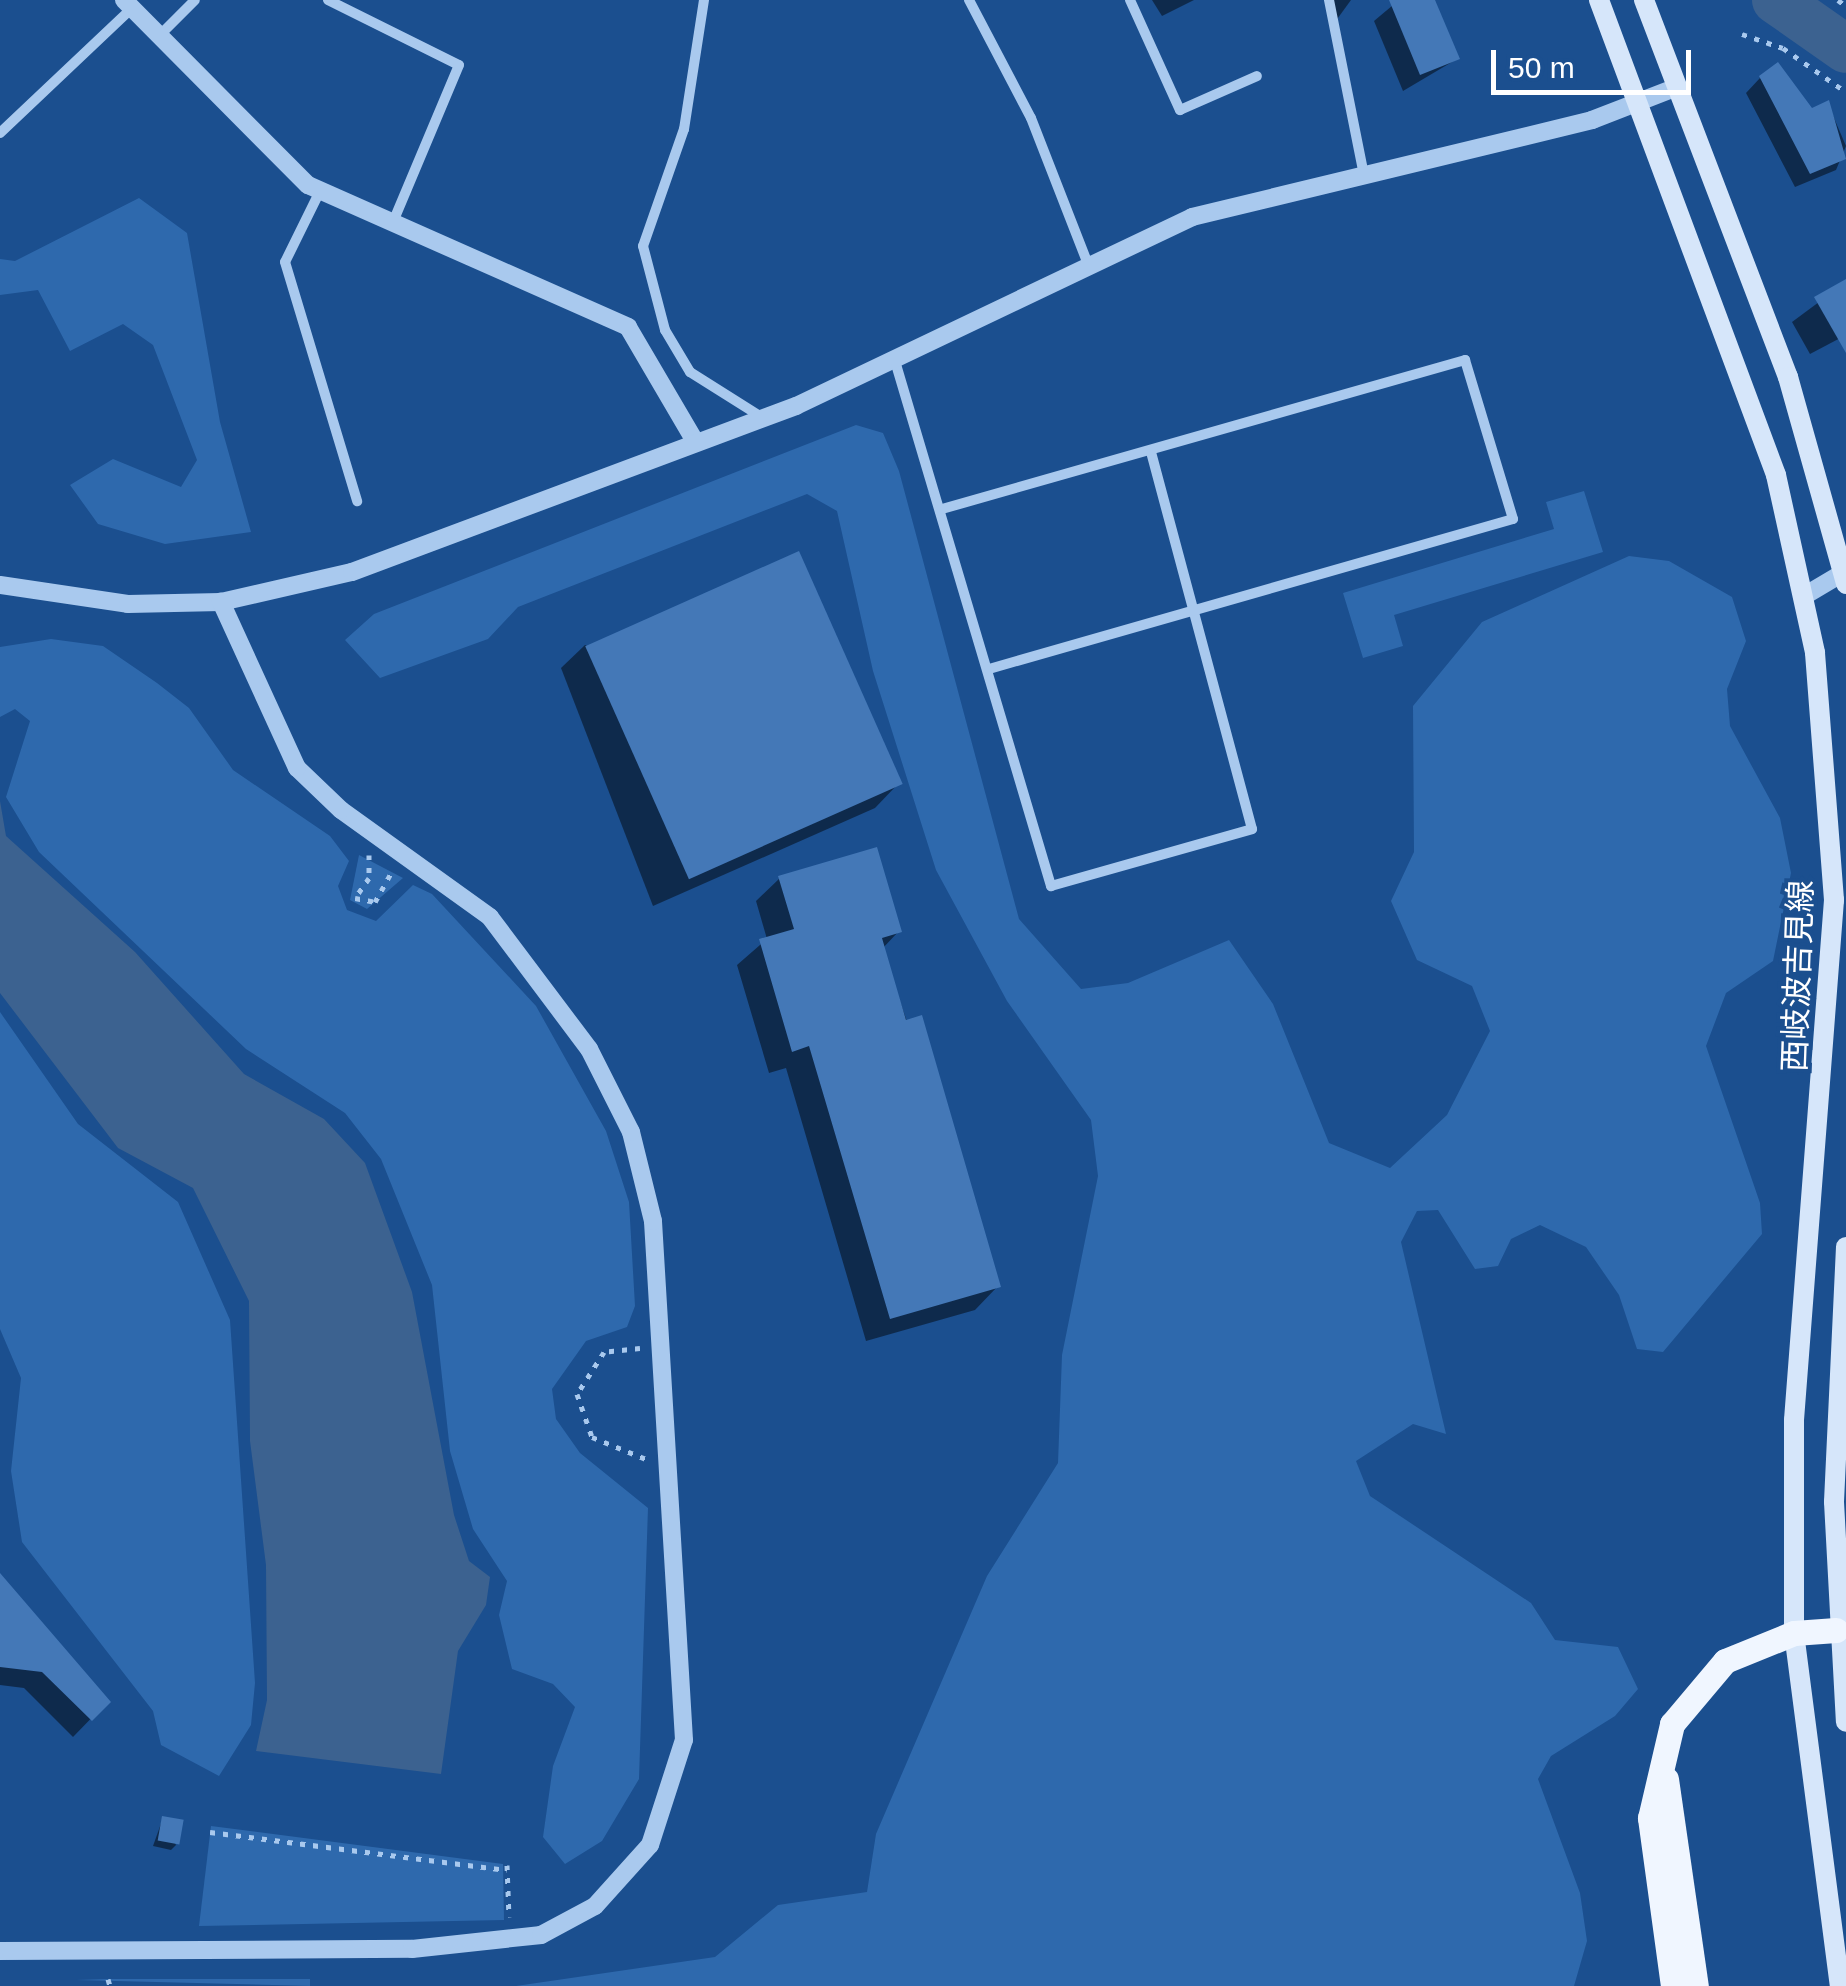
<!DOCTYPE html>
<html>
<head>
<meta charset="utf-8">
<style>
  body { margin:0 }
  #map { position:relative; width:1846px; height:1986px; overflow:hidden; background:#1b4f8f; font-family:Helvetica,"Noto Sans JP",sans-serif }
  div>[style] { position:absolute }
  .green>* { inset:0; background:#2e69ad }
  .water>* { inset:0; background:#3c6290 }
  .shadow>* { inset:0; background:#0007 }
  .river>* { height:48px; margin:-24px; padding:0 24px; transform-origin:24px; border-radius:24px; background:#3c6290 }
  .building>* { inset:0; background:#4478b7; transform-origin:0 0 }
  .path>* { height:5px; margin-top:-2.5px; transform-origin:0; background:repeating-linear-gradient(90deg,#a9c9ee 0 5px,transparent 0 13px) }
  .minor>* { height:10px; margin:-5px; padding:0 5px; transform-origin:5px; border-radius:5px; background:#a9c9ee }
  .tertiary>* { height:18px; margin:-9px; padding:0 9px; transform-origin:9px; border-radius:9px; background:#a9c9ee }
  .secondary>* { height:20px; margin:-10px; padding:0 10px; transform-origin:10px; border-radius:10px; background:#d6e6fa }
  .primary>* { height:25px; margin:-12.5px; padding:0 12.5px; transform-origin:12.5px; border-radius:12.5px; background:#f0f6ff }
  span { translate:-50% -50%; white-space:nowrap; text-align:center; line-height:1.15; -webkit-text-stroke:8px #1b4f8f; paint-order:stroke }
  .street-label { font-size:32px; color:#fff }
  .scale { position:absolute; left:1491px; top:50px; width:200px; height:45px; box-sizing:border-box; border:5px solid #fff; border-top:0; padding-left:12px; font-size:30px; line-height:35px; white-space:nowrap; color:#fff; -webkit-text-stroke:8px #1b4f8f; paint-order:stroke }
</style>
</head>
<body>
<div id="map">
  <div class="green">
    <div style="clip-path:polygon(139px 198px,187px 233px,220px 422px,251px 532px,165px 544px,98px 524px,70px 485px,113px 459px,181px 487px,197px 460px,153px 345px,123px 324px,70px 351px,38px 290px,0 295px,0 259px,15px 261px)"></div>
    <div style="clip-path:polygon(856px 425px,883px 433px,899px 471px,1019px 919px,1081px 989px,1128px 983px,1229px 940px,1273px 1004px,1329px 1143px,1390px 1168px,1447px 1115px,1490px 1031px,1472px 986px,1417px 960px,1391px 901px,1414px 852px,1413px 706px,1482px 622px,1629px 556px,1669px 561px,1732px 597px,1746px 641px,1727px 689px,1730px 726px,1780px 818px,1791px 873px,1773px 961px,1726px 993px,1706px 1046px,1760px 1203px,1762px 1234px,1663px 1352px,1637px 1349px,1619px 1295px,1586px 1247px,1540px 1225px,1511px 1239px,1498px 1266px,1475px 1269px,1438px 1210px,1417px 1211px,1401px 1242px,1446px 1434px,1413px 1424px,1356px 1461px,1370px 1496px,1531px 1603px,1555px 1640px,1618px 1647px,1638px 1689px,1615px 1716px,1551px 1756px,1538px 1779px,1580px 1893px,1587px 1941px,1574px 1986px,516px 1986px,715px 1957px,778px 1905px,867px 1892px,876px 1834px,987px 1576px,1058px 1463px,1062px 1355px,1098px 1176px,1091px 1120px,1007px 1001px,936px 870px,873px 671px,837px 511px,807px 494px,518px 607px,488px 639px,380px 678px,345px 640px,374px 614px)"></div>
    <div style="clip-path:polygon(1584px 491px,1603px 552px,1394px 615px,1403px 646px,1363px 658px,1343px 593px,1554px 529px,1546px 502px)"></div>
    <div style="clip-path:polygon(51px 639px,103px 646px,157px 683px,189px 708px,233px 770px,330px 836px,349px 861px,338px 886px,347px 910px,376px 921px,413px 885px,432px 894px,536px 1006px,606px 1131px,629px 1202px,635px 1306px,627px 1327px,586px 1341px,552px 1389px,556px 1419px,580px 1453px,648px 1508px,639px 1779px,602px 1841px,565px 1864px,543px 1837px,553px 1766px,575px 1707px,553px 1684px,512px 1669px,499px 1615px,507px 1581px,473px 1529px,450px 1451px,432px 1285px,381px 1159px,345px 1113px,246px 1049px,39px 852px,6px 797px,30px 721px,15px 709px,0 717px,0 647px)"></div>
    <div style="clip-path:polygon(359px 855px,403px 878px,367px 909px,350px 900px)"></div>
    <div style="clip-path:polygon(0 1012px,78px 1124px,178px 1202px,230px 1320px,255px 1683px,251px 1725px,219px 1776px,161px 1745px,153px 1711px,22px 1542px,11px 1471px,21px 1378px,0 1329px)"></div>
    <div style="clip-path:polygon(211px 1826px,503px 1864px,504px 1920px,199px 1926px)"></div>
    <div style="clip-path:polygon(310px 1979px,310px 1986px,76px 1980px,108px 1979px)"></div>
  </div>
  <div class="water">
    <div style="clip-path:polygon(0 801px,6px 836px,135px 952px,244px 1074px,324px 1119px,365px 1163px,412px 1292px,454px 1515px,469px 1561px,490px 1577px,486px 1605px,458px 1651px,441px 1774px,256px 1751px,267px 1700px,266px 1565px,250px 1441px,249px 1301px,193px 1188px,118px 1148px,0 993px)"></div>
  </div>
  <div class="shadow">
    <div style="clip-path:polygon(1152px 0,1194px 0,1162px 16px)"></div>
    <div style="clip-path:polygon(1329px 0,1351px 0,1335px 22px)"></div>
    <div style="clip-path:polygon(1399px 0,1433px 0,1457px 59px,1403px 91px,1374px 21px)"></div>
    <div style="clip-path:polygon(1760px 78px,1811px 111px,1828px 104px,1846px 146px,1836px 170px,1795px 187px,1746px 93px)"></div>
    <div style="clip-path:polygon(1846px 282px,1846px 335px,1810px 354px,1792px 322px)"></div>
    <div style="clip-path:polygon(585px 645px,898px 784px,875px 808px,653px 906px,561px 668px)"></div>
    <div style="clip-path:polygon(780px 878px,899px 931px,882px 949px,998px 1286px,975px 1310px,866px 1341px,786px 1068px,769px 1073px,737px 965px,767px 939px,756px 901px)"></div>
    <div style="clip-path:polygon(0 1579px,108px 1701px,73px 1737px,24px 1688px,0 1685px)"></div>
    <div style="clip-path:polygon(163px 1818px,176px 1845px,171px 1850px,153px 1846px)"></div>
  </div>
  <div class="river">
    <div style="left:1776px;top:0;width:85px;rotate:35deg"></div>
  </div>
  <div class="building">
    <div style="clip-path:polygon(1389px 0,1435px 0,1460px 59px,1420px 75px)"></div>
    <div style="clip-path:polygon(1778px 62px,1812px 108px,1829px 100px,1846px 159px,1810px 174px,1759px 76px)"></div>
    <div style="clip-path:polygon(1846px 279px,1846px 353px,1814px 297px)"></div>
    <div style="left:799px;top:551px;width:255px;height:234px;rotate:66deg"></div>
    <div style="clip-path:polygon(877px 847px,902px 932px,882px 938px,906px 1020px,922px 1015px,1001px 1287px,890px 1319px,809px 1046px,792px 1052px,759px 939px,794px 929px,778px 876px)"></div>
    <div style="clip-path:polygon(0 1573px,111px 1702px,92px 1721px,42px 1672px,0 1667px)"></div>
    <div style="left:162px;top:1816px;width:22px;height:25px;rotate:10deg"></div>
  </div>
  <div class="path">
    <div style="left:1838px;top:0;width:10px;rotate:37deg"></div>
    <div style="left:1742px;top:34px;width:43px;rotate:18.9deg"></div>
    <div style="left:1783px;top:48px;width:77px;rotate:34.9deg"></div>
    <div style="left:369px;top:855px;width:23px;rotate:90deg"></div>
    <div style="left:369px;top:878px;width:24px;rotate:125deg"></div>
    <div style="left:355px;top:898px;width:20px;rotate:11deg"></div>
    <div style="left:375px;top:902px;width:33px;rotate:-61deg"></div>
    <div style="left:640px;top:1348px;width:36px;rotate:174deg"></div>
    <div style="left:604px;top:1352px;width:50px;rotate:122.7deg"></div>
    <div style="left:577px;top:1394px;width:46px;rotate:70.8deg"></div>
    <div style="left:592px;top:1437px;width:58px;rotate:22.2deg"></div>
    <div style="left:210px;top:1832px;width:299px;rotate:7.3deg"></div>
    <div style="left:507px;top:1865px;width:52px;rotate:87.8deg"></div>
    <div style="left:108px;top:1979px;width:7px;rotate:74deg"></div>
  </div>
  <div class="minor">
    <div style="left:328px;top:0;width:146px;rotate:26.4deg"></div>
    <div style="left:459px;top:65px;width:173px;rotate:112.8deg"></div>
    <div style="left:704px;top:0;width:131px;rotate:98.8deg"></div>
    <div style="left:684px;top:129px;width:124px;rotate:109.3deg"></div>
    <div style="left:643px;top:246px;width:87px;rotate:75.3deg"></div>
    <div style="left:665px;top:330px;width:49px;rotate:59.2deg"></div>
    <div style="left:690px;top:372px;width:86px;rotate:32.2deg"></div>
    <div style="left:969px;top:0;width:133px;rotate:62.3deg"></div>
    <div style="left:1031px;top:118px;width:155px;rotate:68.7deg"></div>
    <div style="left:1130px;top:0;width:121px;rotate:65.6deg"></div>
    <div style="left:1180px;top:110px;width:84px;rotate:-23.8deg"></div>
    <div style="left:1329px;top:0;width:173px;rotate:78.7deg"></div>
    <div style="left:158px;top:37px;width:52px;rotate:-45deg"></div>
    <div style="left:0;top:133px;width:182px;rotate:-43.4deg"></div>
    <div style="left:320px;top:191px;width:79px;rotate:116.2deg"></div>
    <div style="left:285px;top:262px;width:250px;rotate:73.2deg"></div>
    <div style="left:895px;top:361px;width:548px;rotate:73.45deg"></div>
    <div style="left:1051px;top:886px;width:209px;rotate:-15.8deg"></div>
    <div style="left:1252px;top:829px;width:390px;rotate:-105deg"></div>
    <div style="left:942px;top:509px;width:544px;rotate:-15.9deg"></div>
    <div style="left:1465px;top:360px;width:166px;rotate:73.2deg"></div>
    <div style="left:1513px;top:519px;width:545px;rotate:164.03deg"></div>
  </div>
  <div class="tertiary">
    <div style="left:124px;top:0;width:261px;rotate:45.2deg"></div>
    <div style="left:308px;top:185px;width:350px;rotate:23.9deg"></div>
    <div style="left:628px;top:327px;width:134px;rotate:59.6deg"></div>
    <div style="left:0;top:585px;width:129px;rotate:8.4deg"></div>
    <div style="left:128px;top:604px;width:93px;rotate:-1.2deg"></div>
    <div style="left:221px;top:602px;width:134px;rotate:-12.9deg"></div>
    <div style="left:352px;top:572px;width:474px;rotate:-20.5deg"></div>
    <div style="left:796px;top:406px;width:439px;rotate:-25.5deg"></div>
    <div style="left:1192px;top:217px;width:412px;rotate:-13.6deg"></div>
    <div style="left:1592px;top:120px;width:91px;rotate:-21.2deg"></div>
    <div style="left:1804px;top:596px;width:49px;rotate:-30.8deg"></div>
    <div style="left:0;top:1951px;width:412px;rotate:-0.3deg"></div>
    <div style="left:412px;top:1949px;width:130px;rotate:-6.2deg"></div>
    <div style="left:541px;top:1935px;width:61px;rotate:-28.2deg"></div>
    <div style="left:595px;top:1906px;width:82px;rotate:-48deg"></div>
    <div style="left:650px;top:1845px;width:110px;rotate:-72.1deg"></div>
    <div style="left:684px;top:1740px;width:520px;rotate:-93.42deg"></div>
    <div style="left:653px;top:1221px;width:92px;rotate:-103.9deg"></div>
    <div style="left:631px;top:1132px;width:93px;rotate:-116.8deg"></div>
    <div style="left:589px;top:1049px;width:165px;rotate:-126.9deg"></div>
    <div style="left:490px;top:917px;width:183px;rotate:-144.3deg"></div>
    <div style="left:341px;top:810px;width:61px;rotate:-136.3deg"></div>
    <div style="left:297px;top:768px;width:183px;rotate:-114.6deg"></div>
  </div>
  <div class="secondary">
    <div style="left:1599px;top:0;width:507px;rotate:69.56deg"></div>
    <div style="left:1776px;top:475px;width:182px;rotate:77.6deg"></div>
    <div style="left:1815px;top:653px;width:248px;rotate:85.6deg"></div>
    <div style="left:1834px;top:900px;width:522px;rotate:94.4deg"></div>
    <div style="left:1794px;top:1420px;width:213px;rotate:90deg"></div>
    <div style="left:1794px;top:1633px;width:356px;rotate:82.6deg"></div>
    <div style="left:1644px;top:0;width:404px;rotate:69.1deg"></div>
    <div style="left:1788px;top:377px;width:215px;rotate:74.3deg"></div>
    <div style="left:1846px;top:1247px;width:255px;rotate:92.7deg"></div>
    <div style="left:1834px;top:1502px;width:220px;rotate:86.9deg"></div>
  </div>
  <div class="primary">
    <div style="left:1666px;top:1779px;width:209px;rotate:81.8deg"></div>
    <div style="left:1673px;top:1986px;width:170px;rotate:-97.8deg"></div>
    <div style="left:1650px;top:1818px;width:97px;rotate:-76.8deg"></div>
    <div style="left:1672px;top:1724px;width:82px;rotate:-49.9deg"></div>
    <div style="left:1725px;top:1661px;width:74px;rotate:-22.1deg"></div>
    <div style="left:1794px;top:1633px;width:42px;rotate:-4.1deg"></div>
  </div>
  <div class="street-label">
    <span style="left:1798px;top:976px;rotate:-88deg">西岐波吉見線</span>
  </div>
  <div class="scale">50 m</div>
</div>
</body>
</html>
